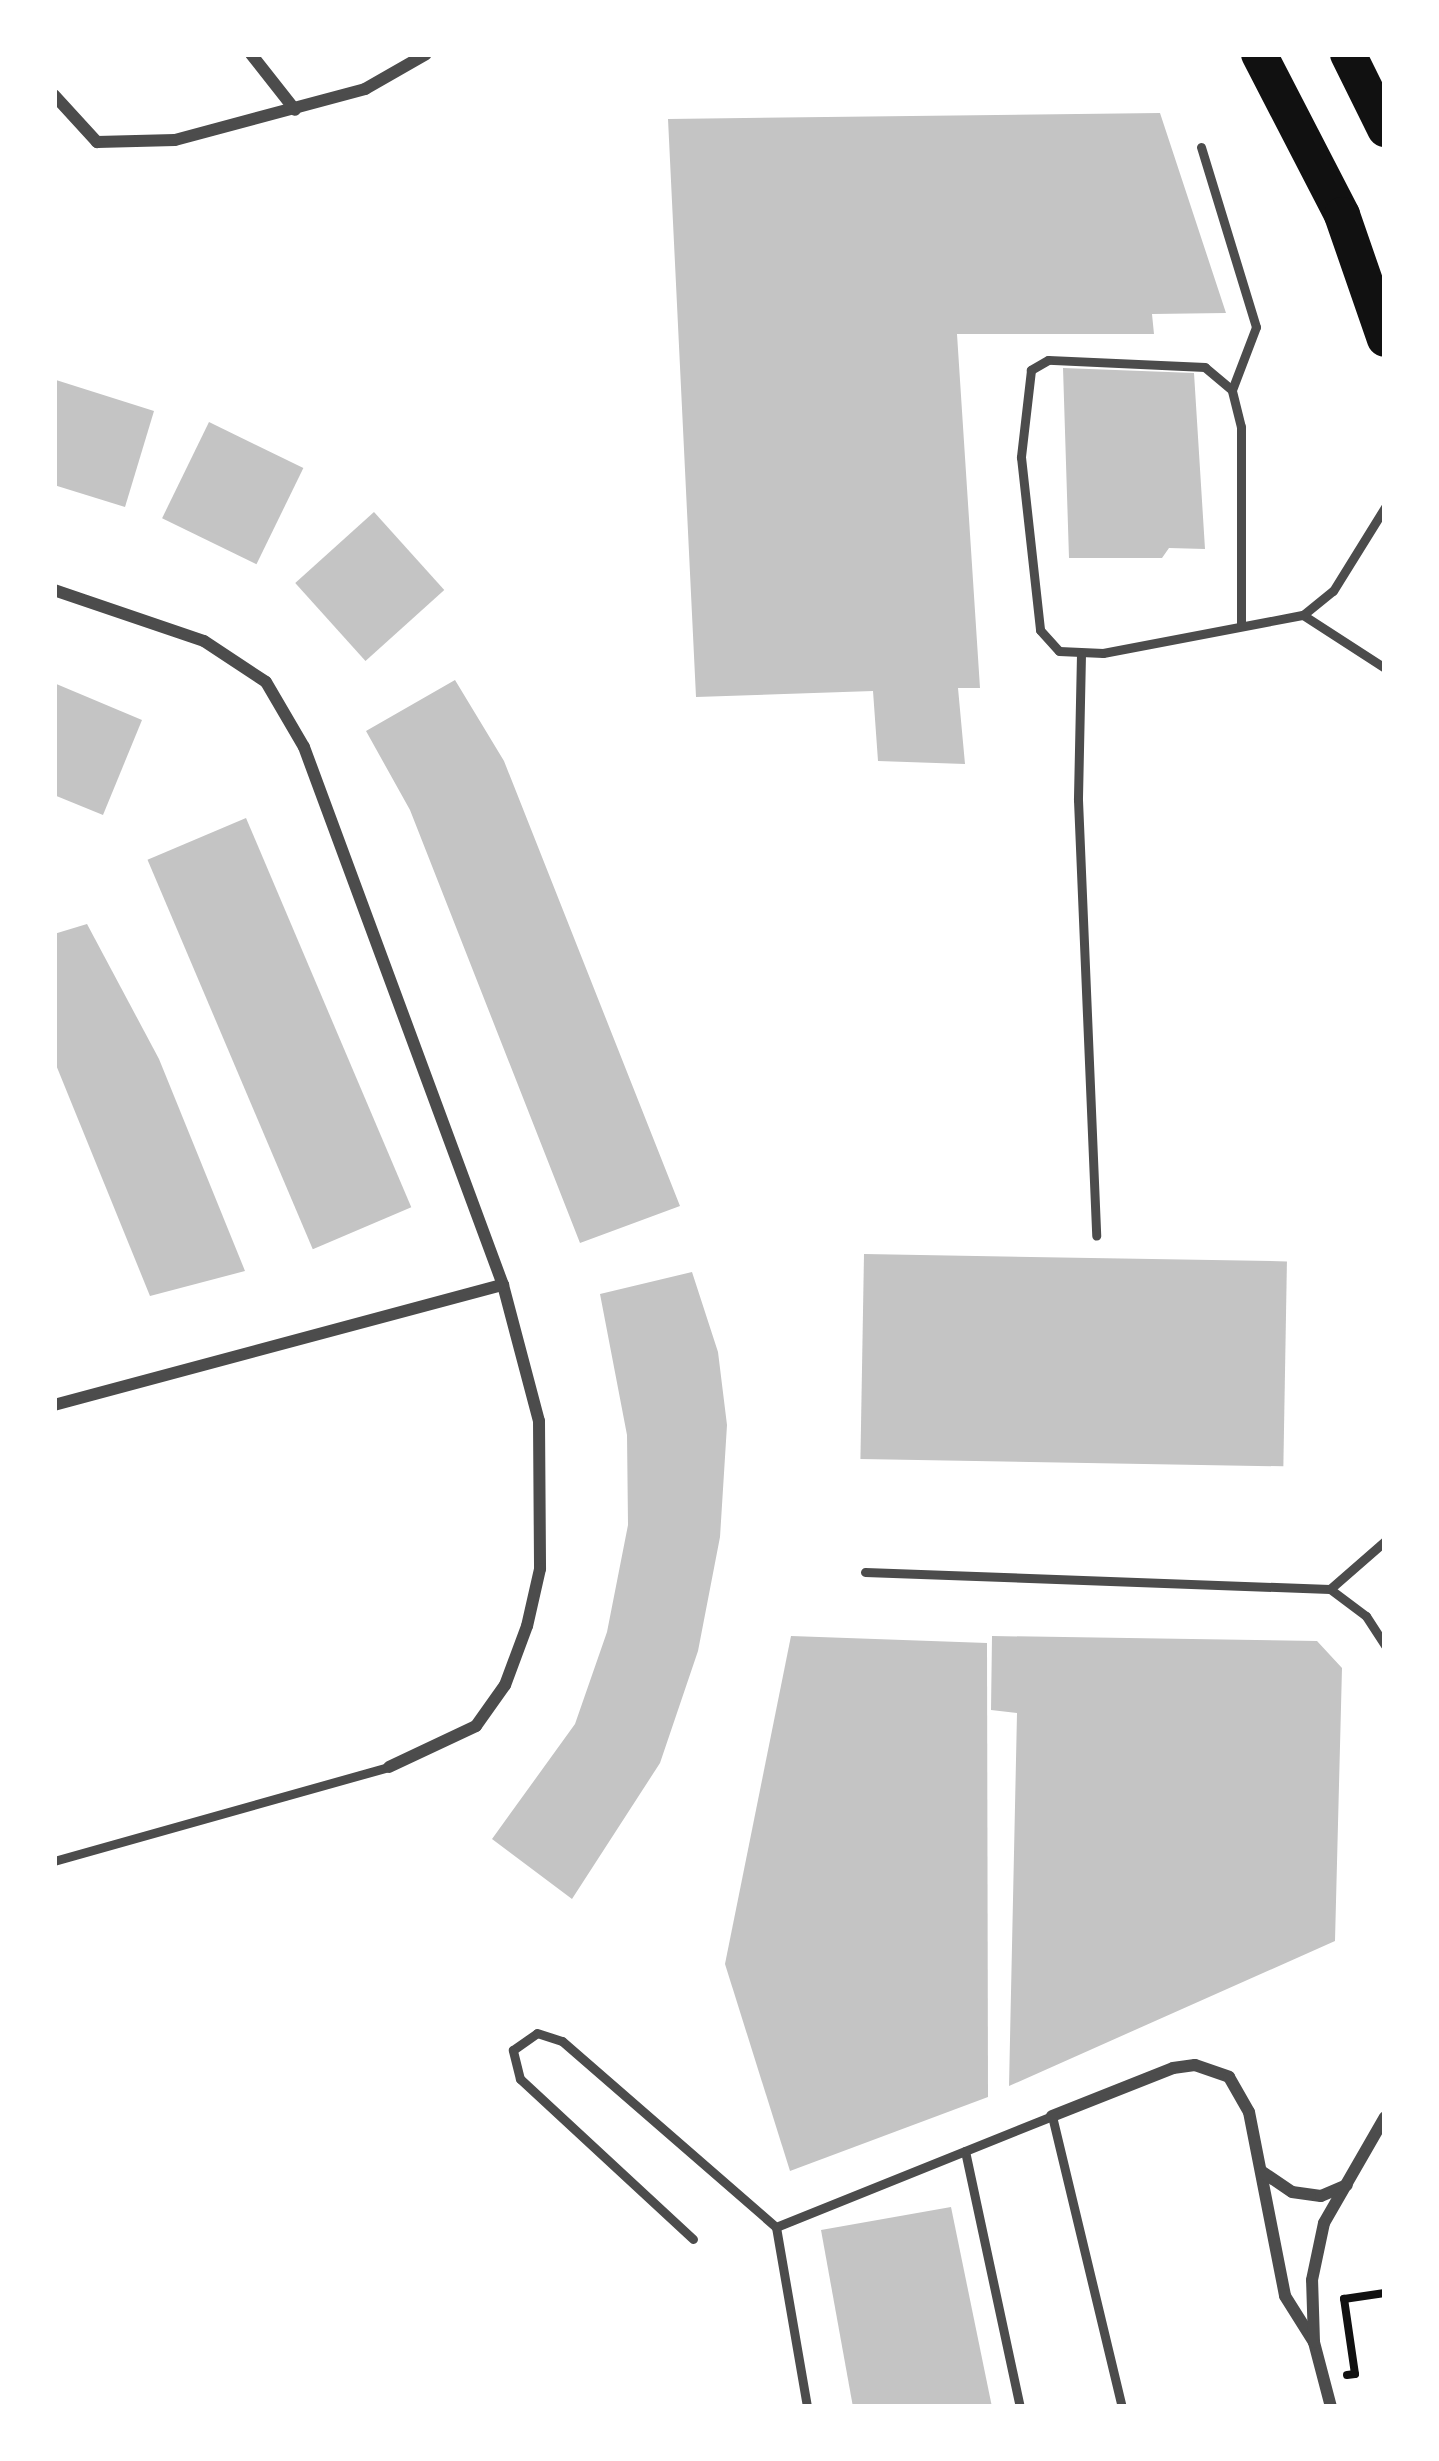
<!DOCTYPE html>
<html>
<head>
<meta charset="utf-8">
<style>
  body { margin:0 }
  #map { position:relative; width:1439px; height:2461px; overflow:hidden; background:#fff; font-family:"Sofia Sans Condensed",sans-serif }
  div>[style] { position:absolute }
  .building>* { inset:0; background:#c4c4c4; transform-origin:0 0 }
  .path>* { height:8px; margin:-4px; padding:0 4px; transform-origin:4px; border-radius:4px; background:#111 }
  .service>* { height:9px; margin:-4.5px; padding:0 4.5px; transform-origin:4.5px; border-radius:4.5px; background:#4c4c4c }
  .minor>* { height:12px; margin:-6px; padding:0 6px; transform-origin:6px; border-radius:6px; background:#4c4c4c }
  .motorway>* { height:36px; margin:-18px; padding:0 18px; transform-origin:18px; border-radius:18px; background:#111 }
  span { translate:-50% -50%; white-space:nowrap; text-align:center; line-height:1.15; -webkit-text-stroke:10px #fff; paint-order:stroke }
  .frame { position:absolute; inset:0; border:57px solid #fff; pointer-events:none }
</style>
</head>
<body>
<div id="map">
  <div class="building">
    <div style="clip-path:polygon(1160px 113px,1226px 313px,1152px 314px,1154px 334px,957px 334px,980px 688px,958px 688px,965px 764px,878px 761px,873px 691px,696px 697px,668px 119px)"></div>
    <div style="clip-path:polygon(1063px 368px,1194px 373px,1205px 549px,1169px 548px,1162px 558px,1069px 558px)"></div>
    <div style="clip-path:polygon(56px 380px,154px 411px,125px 507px,54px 485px)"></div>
    <div style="left:209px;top:422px;width:105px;height:107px;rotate:26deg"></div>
    <div style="left:374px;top:512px;width:105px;height:106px;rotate:48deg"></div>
    <div style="clip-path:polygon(455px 680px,504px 761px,680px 1206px,580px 1243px,410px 810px,366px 731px)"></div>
    <div style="clip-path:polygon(54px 683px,142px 720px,103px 815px,54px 795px)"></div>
    <div style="left:246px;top:818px;width:423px;height:107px;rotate:67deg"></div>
    <div style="clip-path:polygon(87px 924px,159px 1059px,245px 1271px,150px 1296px,54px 1060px,54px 934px)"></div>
    <div style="left:864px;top:1254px;width:423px;height:205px;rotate:1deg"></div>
    <div style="clip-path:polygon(692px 1272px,718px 1352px,727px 1425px,720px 1537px,698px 1651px,660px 1763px,572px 1899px,492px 1839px,575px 1724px,607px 1632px,628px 1525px,627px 1435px,600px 1294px)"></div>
    <div style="clip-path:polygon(791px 1636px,987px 1643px,988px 2097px,790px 2171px,725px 1964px)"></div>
    <div style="clip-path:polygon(992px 1636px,1317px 1641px,1342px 1668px,1335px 1941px,1009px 2086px,1017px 1713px,991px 1710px)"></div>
    <div style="clip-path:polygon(951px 2207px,992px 2407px,853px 2407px,821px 2230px)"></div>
  </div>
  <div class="path">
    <div style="left:1347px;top:2375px;width:8px;rotate:-7deg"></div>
    <div style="left:1355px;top:2374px;width:76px;rotate:-98.3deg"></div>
    <div style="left:1344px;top:2299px;width:41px;rotate:-8.3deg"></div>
  </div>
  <div class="service">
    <div style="left:1201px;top:147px;width:188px;rotate:73deg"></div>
    <div style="left:1256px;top:327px;width:67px;rotate:110.9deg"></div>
    <div style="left:1303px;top:615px;width:98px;rotate:32.9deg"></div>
    <div style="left:1241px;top:624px;width:197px;rotate:-90deg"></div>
    <div style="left:1241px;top:427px;width:38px;rotate:-104deg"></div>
    <div style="left:1232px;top:390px;width:35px;rotate:-140deg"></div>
    <div style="left:1205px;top:367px;width:157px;rotate:-177.4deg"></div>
    <div style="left:1048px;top:360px;width:20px;rotate:150deg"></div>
    <div style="left:1031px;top:370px;width:88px;rotate:96.6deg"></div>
    <div style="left:1021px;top:457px;width:174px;rotate:83.7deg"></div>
    <div style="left:1040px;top:630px;width:28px;rotate:48deg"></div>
    <div style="left:1059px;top:651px;width:44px;rotate:2.6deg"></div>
    <div style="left:1103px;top:653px;width:204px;rotate:-10.8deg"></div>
    <div style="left:1303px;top:615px;width:38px;rotate:-39deg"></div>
    <div style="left:1333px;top:591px;width:99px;rotate:-58.2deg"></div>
    <div style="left:1081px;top:654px;width:146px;rotate:91.2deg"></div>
    <div style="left:1078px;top:800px;width:436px;rotate:87.6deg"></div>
    <div style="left:865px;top:1572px;width:465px;rotate:2.1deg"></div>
    <div style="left:1330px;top:1589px;width:45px;rotate:36.9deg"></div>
    <div style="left:1366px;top:1616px;width:35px;rotate:57deg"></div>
    <div style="left:1330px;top:1589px;width:73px;rotate:-41.1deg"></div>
    <div style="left:54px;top:1861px;width:348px;rotate:-15.7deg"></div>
    <div style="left:965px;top:2151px;width:262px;rotate:77.9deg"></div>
    <div style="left:776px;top:2227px;width:297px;rotate:-21.9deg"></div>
    <div style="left:1052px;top:2116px;width:299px;rotate:76.5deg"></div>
    <div style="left:693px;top:2239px;width:236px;rotate:-137.2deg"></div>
    <div style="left:520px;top:2079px;width:30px;rotate:-104deg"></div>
    <div style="left:513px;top:2050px;width:29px;rotate:-35deg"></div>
    <div style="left:537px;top:2033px;width:26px;rotate:18deg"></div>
    <div style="left:562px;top:2041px;width:284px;rotate:41deg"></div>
    <div style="left:776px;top:2227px;width:183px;rotate:80.2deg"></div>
  </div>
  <div class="minor">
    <div style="left:251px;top:54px;width:71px;rotate:51.8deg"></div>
    <div style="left:54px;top:95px;width:64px;rotate:47.5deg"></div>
    <div style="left:97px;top:142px;width:78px;rotate:-1.5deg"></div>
    <div style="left:175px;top:140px;width:197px;rotate:-15deg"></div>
    <div style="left:365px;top:89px;width:70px;rotate:-29.8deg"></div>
    <div style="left:54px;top:590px;width:158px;rotate:18.8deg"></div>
    <div style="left:204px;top:641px;width:74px;rotate:33.5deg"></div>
    <div style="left:266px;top:682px;width:75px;rotate:59.7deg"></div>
    <div style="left:304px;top:747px;width:574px;rotate:69.7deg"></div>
    <div style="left:503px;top:1285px;width:141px;rotate:75.2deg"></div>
    <div style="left:539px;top:1421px;width:148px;rotate:89.6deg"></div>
    <div style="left:540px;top:1569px;width:58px;rotate:102.8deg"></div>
    <div style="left:527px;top:1626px;width:63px;rotate:110.4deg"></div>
    <div style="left:505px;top:1685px;width:50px;rotate:125.3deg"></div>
    <div style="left:476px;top:1726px;width:96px;rotate:154.8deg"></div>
    <div style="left:54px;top:1405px;width:465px;rotate:-15deg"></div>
    <div style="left:1052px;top:2116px;width:130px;rotate:-21.6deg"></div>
    <div style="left:1173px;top:2068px;width:22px;rotate:-8deg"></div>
    <div style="left:1195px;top:2065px;width:36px;rotate:19deg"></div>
    <div style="left:1229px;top:2077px;width:40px;rotate:60.3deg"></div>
    <div style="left:1249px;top:2112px;width:187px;rotate:78.9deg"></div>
    <div style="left:1285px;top:2296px;width:54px;rotate:57.8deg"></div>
    <div style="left:1261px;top:2171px;width:37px;rotate:34deg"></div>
    <div style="left:1292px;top:2192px;width:29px;rotate:8deg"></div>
    <div style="left:1321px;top:2196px;width:28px;rotate:-23deg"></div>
    <div style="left:1331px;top:2407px;width:67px;rotate:-104.7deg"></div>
    <div style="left:1314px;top:2342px;width:62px;rotate:-91.8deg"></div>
    <div style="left:1312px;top:2280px;width:58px;rotate:-78.1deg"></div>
    <div style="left:1324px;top:2223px;width:122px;rotate:-60.1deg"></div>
  </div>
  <div class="motorway">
    <div style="left:1259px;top:54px;width:181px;rotate:62.7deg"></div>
    <div style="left:1342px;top:215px;width:131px;rotate:70.9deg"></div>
    <div style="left:1348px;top:54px;width:84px;rotate:63.7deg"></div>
  </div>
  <div class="frame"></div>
</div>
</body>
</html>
